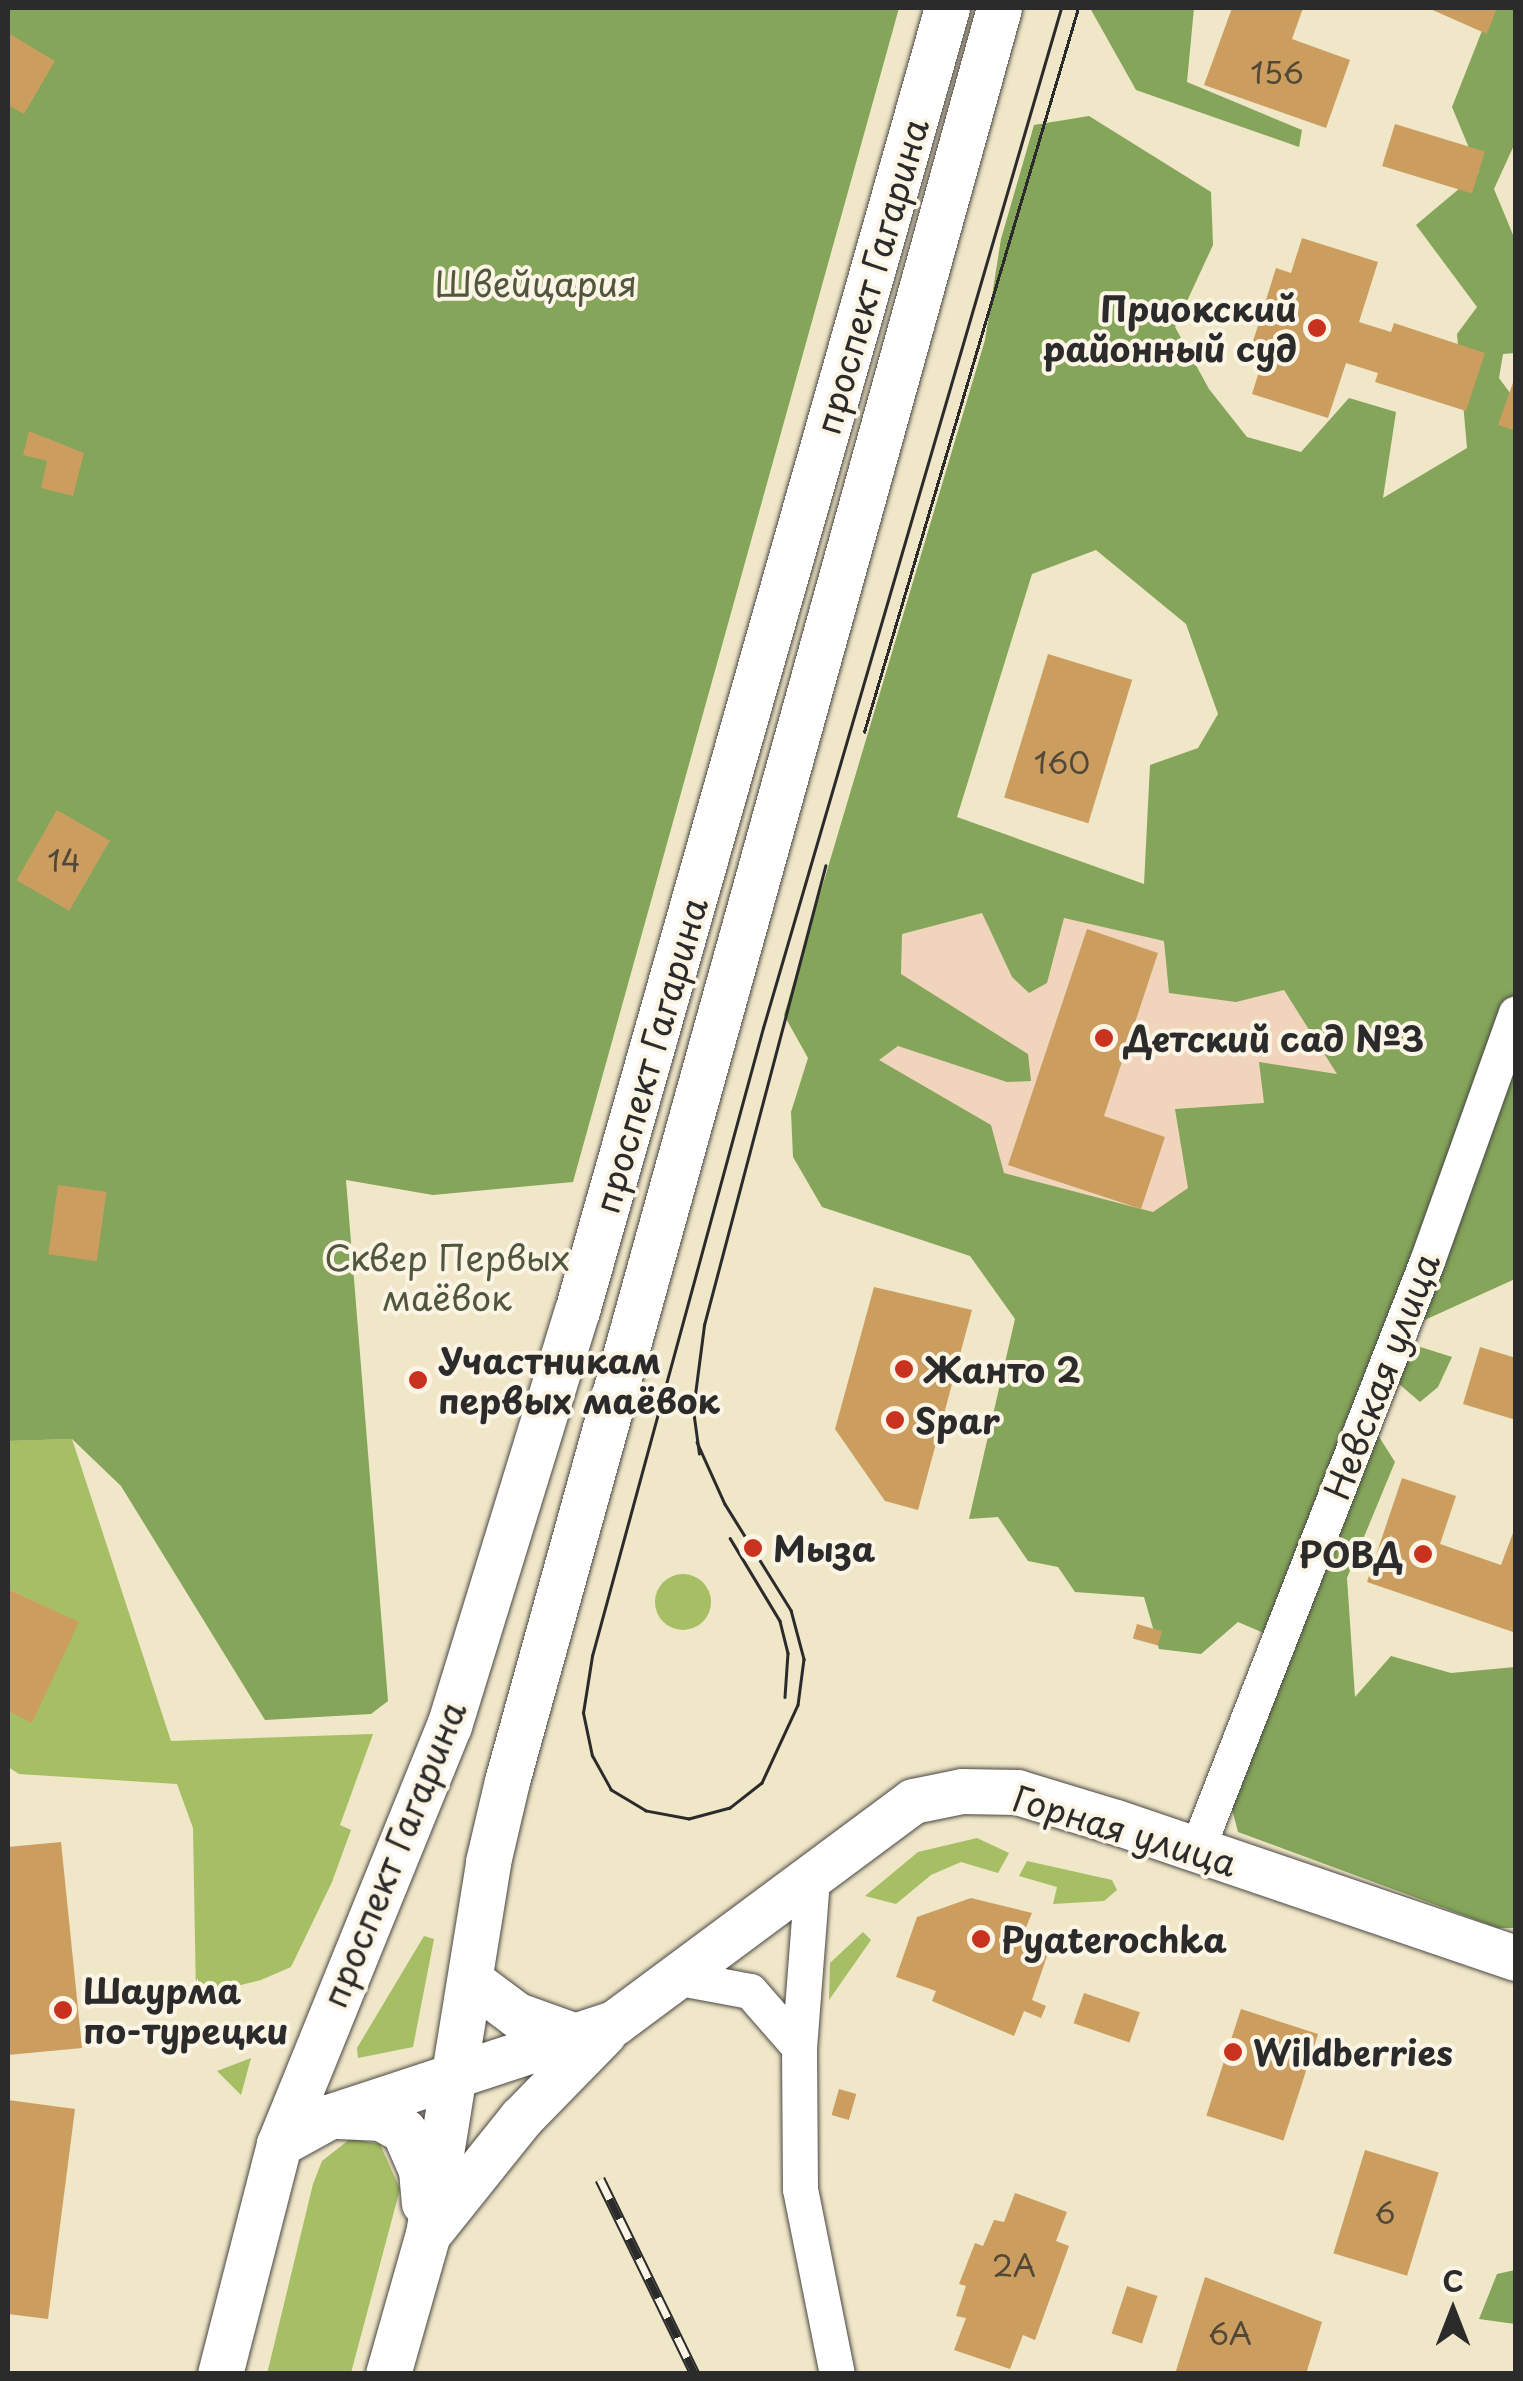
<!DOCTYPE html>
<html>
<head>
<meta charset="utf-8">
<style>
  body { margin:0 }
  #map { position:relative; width:1523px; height:2381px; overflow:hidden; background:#f0e6c8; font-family:"Playpen Sans",sans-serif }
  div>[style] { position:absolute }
  .built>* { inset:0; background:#f0d5bc; transform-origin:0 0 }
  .green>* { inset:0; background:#a6be64 }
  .round { border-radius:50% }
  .forest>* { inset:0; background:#84a55a }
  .building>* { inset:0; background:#cb9e60; transform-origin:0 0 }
  .roads { filter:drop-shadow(0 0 2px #494743) drop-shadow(0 0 2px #494743) }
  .minor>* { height:35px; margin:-17.5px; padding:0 17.5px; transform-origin:17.5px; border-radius:17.5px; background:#fff }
  .major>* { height:45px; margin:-22.5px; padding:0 22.5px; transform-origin:22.5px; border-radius:22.5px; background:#fff }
  .tram>* { height:2.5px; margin:-1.25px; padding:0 1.25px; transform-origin:1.25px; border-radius:1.25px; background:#2b2b2b }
  .rail>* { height:11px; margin-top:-5.5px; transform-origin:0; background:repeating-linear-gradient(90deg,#fcf5e5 0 22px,#2b2b2b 0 44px); box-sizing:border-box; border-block:2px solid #2b2b2b }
  .dots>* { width:28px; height:28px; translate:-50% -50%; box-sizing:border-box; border:5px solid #fcf5e5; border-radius:50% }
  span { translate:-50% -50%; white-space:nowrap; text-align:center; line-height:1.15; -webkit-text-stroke:8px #fcf5e5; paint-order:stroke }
  .number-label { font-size:30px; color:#534838 }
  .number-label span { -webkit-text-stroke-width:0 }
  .street-label { font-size:35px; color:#2b2b2b }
  .park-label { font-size:35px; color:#50573c }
  .poi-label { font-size:35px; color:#2b2b2b; font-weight:700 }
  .right { translate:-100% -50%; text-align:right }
  .left { translate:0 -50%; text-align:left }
  .frame { position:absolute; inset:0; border:10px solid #2b2b2b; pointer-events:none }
  .north { position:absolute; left:1403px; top:2261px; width:100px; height:100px; -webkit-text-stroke:8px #fcf5e5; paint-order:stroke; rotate:0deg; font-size:28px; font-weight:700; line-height:40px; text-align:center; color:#2b2b2b }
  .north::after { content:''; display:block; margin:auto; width:35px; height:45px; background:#2b2b2b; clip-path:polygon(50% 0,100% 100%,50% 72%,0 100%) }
</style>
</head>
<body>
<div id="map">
  <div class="built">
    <div style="left:912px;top:849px;width:469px;height:349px;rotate:16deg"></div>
  </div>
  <div class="green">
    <div style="clip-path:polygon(72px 1439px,171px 1741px,373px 1734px,340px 1825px,351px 1830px,332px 1882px,291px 1967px,261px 1980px,196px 1996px,193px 1828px,177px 1784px,19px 1774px,8px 1767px,8px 1711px,32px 1722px,78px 1622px,8px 1589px,8px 1441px)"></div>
    <div class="round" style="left:655px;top:1574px;width:56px;height:56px"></div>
    <div style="clip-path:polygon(977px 1838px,1009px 1853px,998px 1873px,961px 1862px,931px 1875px,896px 1904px,865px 1896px,918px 1852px)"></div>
    <div style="clip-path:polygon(1027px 1861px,1112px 1880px,1117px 1890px,1104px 1901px,1053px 1904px,1057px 1887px,1019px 1876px)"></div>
    <div style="clip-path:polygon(863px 1932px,871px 1940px,829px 2000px,830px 1963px)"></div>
    <div style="clip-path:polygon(424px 1936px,434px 1939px,413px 2047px,358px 2058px,357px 2048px)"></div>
    <div style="clip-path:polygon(251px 2058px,241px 2095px,217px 2071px)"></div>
    <div style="clip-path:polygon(350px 2139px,380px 2144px,400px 2189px,351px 2373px,267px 2374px,313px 2184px,322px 2161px)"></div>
  </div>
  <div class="forest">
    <div style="clip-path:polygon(8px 8px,899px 8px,573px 1182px,433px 1195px,346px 1180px,388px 1701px,371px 1714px,265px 1720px,121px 1486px,72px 1439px,8px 1441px)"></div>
    <div style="clip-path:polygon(1090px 8px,1194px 8px,1187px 82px,1302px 130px,1299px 147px,1136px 90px)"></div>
    <div style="clip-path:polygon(evenodd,1491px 8px,1515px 8px,1515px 143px,1494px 189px,1516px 242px,1515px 353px,1503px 354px,1499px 378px,1516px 401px,1515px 1279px,1418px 1323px,1411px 1344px,1452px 1357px,1438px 1387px,1420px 1402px,1399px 1384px,1362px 1410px,1395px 1462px,1347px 1578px,1355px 1697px,1391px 1656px,1451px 1673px,1515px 1667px,1515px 1928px,1498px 1928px,1238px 1832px,1232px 1809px,1294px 1646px,1238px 1622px,1201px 1654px,1159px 1649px,1144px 1597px,1075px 1592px,1058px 1567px,1028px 1561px,998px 1517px,969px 1519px,1015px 1319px,970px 1256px,822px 1207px,793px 1157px,791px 1112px,808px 1058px,784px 1015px,985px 340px,1001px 239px,1034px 125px,1089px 116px,1211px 192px,1213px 245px,1175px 327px,1209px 389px,1247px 437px,1301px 452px,1349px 398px,1396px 412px,1383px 498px,1467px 448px,1457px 334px,1477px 307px,1416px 225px,1479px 172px,1452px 107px,1491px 8px,1096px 550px,1186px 624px,1218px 714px,1198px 748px,1150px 765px,1144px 884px,957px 817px,1032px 574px,1096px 550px,1491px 8px,982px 913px,1012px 977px,1029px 993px,1047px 983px,1064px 918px,1164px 941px,1169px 993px,1236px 1002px,1284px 990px,1337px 1074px,1259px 1062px,1264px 1103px,1175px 1109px,1188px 1188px,1153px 1212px,1004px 1173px,991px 1125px,879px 1060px,898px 1046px,1007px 1082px,1031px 1081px,1028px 1054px,901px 974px,902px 934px,982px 913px)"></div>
    <div style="clip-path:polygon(1515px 2270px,1515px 2324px,1479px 2319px,1497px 2274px)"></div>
  </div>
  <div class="building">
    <div style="clip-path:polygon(1232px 8px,1303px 8px,1292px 39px,1350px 60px,1326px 128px,1204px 85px)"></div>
    <div style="clip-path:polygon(1428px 8px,1497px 8px,1487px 34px)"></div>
    <div style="clip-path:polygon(8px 33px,55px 61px,24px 114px,8px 105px)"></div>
    <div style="left:1395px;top:124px;width:94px;height:44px;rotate:17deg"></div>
    <div style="clip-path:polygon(1302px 238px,1378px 262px,1359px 322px,1391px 332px,1394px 323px,1485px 353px,1466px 411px,1375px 382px,1378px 373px,1346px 363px,1328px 418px,1252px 394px,1263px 359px,1249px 354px,1276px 268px,1291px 273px)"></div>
    <div style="clip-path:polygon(1515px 377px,1516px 377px,1516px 431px,1498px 425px)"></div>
    <div style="clip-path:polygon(29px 431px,84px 453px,73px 496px,41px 488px,47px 461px,23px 455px)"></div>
    <div style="left:1048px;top:654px;width:88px;height:150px;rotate:17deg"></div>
    <div style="left:57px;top:810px;width:61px;height:81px;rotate:30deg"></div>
    <div style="clip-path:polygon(1087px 929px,1158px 953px,1104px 1116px,1165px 1137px,1141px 1209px,1008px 1165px)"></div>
    <div style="left:58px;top:1185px;width:49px;height:70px;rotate:8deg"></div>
    <div style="clip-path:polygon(874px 1287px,972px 1310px,918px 1510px,885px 1501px,835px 1429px)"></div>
    <div style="clip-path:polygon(1480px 1347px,1516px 1358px,1516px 1420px,1463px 1404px)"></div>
    <div style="clip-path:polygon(1402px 1478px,1456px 1496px,1440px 1544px,1501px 1565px,1516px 1525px,1516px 1633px,1367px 1582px)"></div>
    <div style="clip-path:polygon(8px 1589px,79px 1622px,32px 1723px,8px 1711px)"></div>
    <div style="left:1137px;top:1624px;width:26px;height:15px;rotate:16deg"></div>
    <div style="clip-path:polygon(61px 1842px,82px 2048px,8px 2055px,8px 1847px)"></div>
    <div style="clip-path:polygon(971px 1898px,1032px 1913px,1020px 1942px,1048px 1953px,1032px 2000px,1046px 2006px,1041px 2018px,1024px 2011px,1014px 2036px,932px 2001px,936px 1991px,896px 1977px,917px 1917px)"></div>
    <div style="left:1084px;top:1993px;width:59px;height:32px;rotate:19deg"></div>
    <div style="left:1241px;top:2009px;width:81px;height:112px;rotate:18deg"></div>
    <div style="left:839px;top:2089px;width:18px;height:27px;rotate:16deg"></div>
    <div style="clip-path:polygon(8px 2100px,75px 2109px,48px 2319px,8px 2314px)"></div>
    <div style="left:1365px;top:2150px;width:77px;height:108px;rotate:17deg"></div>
    <div style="clip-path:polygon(1015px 2193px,1067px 2212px,1056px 2241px,1069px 2246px,1035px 2340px,1023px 2335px,1010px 2369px,954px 2350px,966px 2318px,956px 2316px,966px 2286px,959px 2284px,975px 2243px,983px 2246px,994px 2220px,1004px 2222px)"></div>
    <div style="clip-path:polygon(1205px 2277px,1322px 2322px,1306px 2374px,1175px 2374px)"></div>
    <div style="left:1127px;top:2286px;width:32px;height:50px;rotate:18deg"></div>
  </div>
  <div class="roads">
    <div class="minor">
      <div style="left:1197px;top:1849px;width:631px;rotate:-68.64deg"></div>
      <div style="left:1427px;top:1261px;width:263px;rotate:-70.3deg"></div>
      <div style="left:812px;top:1879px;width:169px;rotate:94.4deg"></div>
      <div style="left:799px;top:2047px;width:142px;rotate:89.6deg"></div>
      <div style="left:800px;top:2189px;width:189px;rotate:78.7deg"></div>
      <div style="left:680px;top:1978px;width:71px;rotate:10.5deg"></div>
      <div style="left:750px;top:1991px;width:74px;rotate:48.8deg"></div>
    </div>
    <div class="major">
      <div style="left:470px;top:1980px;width:59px;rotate:36.7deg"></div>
      <div style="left:517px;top:2015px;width:68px;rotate:19.8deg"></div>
      <div style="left:338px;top:2116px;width:43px;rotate:2.7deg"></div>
      <div style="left:381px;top:2118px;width:26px;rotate:29deg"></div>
      <div style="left:404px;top:2131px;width:43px;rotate:66.4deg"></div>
      <div style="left:421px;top:2170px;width:33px;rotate:85deg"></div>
      <div style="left:279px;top:2144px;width:56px;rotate:-28.9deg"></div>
      <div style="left:328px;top:2117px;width:301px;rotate:-18.2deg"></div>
      <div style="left:614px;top:2023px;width:372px;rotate:-36.6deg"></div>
      <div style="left:913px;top:1801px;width:50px;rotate:-11.5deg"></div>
      <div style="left:962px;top:1791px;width:55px;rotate:1deg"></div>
      <div style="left:1017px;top:1792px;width:103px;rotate:16.9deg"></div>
      <div style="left:1116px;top:1822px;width:422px;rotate:18.8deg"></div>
      <div style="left:432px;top:2229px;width:142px;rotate:-51.3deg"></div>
      <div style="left:521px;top:2118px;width:119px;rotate:-45.7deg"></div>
      <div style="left:220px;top:2374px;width:237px;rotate:-75.6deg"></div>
      <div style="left:279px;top:2144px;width:451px;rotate:-67.9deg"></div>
      <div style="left:449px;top:1726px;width:434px;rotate:-72.9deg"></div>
      <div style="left:577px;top:1311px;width:1355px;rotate:-74.15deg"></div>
      <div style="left:388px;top:2374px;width:146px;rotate:-74.1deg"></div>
      <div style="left:428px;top:2234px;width:377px;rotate:-80.8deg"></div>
      <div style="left:488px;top:1862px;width:83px;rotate:-76.8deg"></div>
      <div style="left:507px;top:1781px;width:1840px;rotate:-74.49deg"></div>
    </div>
  </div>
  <div class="tram">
    <div style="left:864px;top:732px;width:755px;rotate:-73.53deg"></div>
    <div style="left:697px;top:1442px;width:68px;rotate:65.7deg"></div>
    <div style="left:725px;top:1504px;width:125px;rotate:58.1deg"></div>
    <div style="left:791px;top:1610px;width:51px;rotate:75.1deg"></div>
    <div style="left:804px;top:1659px;width:46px;rotate:97.4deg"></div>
    <div style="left:798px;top:1705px;width:86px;rotate:114.8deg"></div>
    <div style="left:762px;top:1783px;width:41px;rotate:142deg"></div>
    <div style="left:730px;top:1808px;width:42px;rotate:165deg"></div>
    <div style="left:689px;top:1819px;width:44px;rotate:-169.5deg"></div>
    <div style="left:646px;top:1811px;width:41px;rotate:-149deg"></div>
    <div style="left:611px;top:1790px;width:39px;rotate:-119deg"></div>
    <div style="left:592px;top:1756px;width:44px;rotate:-101.8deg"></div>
    <div style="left:583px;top:1713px;width:58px;rotate:-81deg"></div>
    <div style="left:592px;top:1656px;width:651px;rotate:-74.77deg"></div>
    <div style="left:763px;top:1028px;width:1063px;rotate:-73.71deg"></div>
    <div style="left:699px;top:1454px;width:44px;rotate:-97.8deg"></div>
    <div style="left:693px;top:1410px;width:86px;rotate:-82.6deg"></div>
    <div style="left:704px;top:1325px;width:475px;rotate:-75.2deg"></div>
    <div style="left:730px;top:1538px;width:97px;rotate:58.9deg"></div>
    <div style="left:780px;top:1621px;width:33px;rotate:76deg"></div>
    <div style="left:788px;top:1653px;width:44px;rotate:93.9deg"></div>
  </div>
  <div class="rail">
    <div style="left:600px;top:2179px;width:217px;rotate:64deg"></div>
  </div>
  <div class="dots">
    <div style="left:1317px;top:328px;background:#c8321e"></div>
    <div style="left:1104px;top:1038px;background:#c8321e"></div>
    <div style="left:904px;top:1369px;background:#c8321e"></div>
    <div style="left:418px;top:1380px;background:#c8321e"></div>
    <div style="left:895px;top:1420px;background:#c8321e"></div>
    <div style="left:753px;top:1548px;background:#c8321e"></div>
    <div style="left:1423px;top:1554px;background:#c8321e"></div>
    <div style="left:981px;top:1939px;background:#c8321e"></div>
    <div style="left:63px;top:2010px;background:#c8321e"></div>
    <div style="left:1233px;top:2052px;background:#c8321e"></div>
  </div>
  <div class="number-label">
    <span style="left:1277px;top:72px">156</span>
    <span style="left:1062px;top:762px">160</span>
    <span style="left:64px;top:860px">14</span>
    <span style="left:1385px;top:2212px">6</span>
    <span style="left:1014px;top:2265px">2А</span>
    <span style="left:1230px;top:2333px">6А</span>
  </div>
  <div class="street-label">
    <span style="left:871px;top:276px;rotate:-74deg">проспект Гагарина</span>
    <span style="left:650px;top:1055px;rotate:-74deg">проспект Гагарина</span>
    <span style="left:1381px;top:1376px;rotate:-69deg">Невская улица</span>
    <span style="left:1125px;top:1830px;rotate:17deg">Горная улица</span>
    <span style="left:393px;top:1854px;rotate:-68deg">проспект Гагарина</span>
  </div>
  <div class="park-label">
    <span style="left:536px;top:283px">Швейцария</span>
    <span style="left:447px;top:1277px">Сквер Первых<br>маёвок</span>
  </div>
  <div class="poi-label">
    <span class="right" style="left:1297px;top:328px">Приокский<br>районный суд</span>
    <span class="left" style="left:1124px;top:1038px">Детский сад №3</span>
    <span class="left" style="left:438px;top:1380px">Участникам<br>первых маёвок</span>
    <span class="left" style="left:924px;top:1369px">Жанто 2</span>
    <span class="left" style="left:915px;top:1420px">Spar</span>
    <span class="left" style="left:773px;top:1548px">Мыза</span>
    <span class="right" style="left:1403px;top:1554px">РОВД</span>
    <span class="left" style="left:1001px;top:1939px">Pyaterochka</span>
    <span class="left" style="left:83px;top:2010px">Шаурма<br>по-турецки</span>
    <span class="left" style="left:1253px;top:2052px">Wildberries</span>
  </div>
  <div class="frame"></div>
  <div class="north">С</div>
</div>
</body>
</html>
